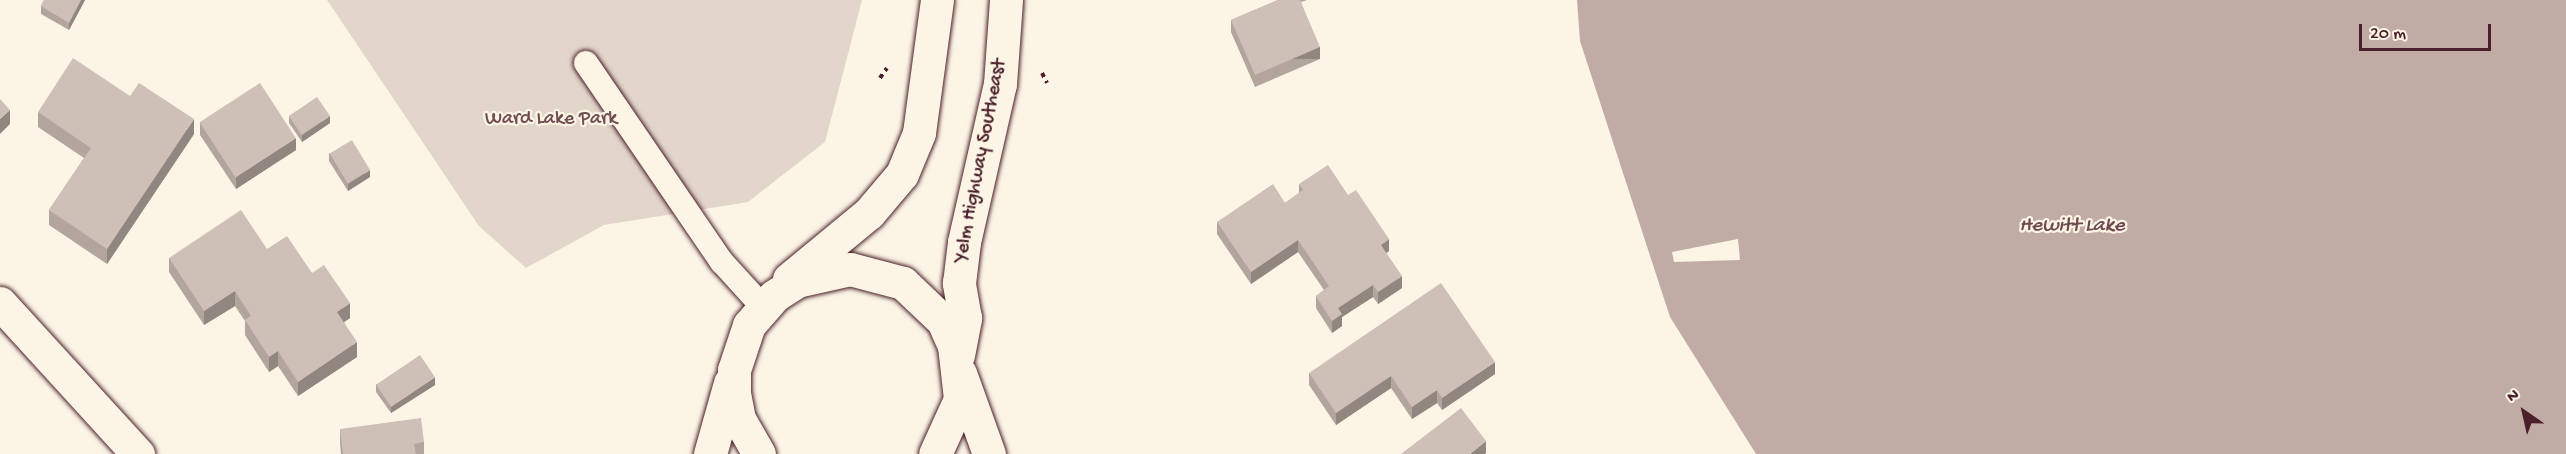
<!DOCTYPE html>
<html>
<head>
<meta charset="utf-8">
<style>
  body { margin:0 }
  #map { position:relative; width:2566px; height:454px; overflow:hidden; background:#fcf5e5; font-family:"Gochi Hand",sans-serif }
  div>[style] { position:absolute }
  .green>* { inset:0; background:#e2d5ca }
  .water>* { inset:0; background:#c0aca5 }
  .pier>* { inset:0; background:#fcf5e5 }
  .path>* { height:4px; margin-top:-2px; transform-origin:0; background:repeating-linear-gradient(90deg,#4a1f2b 0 4.5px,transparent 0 9px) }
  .roads { filter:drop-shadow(0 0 2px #4a1f2b) drop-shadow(0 0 2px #4a1f2b) }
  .service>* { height:24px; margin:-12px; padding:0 12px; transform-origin:12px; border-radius:12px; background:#fcf5e5 }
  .minor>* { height:33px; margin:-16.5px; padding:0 16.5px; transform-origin:16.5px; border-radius:16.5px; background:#fcf5e5 }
  .secondary>* { height:33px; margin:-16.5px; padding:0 16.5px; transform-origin:16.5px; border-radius:16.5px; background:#fcf5e5 }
  .wall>* { inset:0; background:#b2a59d }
  .shaded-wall>* { inset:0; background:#918680; transform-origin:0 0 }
  .building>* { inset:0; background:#cfc0b7; transform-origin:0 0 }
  span { translate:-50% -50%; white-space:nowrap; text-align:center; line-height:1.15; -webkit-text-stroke:4.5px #fcf5e5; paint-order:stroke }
  .park-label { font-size:20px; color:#704c53 }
  .street-label { font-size:20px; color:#4a1f2b }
  .water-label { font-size:21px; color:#6d4950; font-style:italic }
  .north { position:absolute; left:2494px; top:382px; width:60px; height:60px; -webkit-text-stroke:4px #fcf5e5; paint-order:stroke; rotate:326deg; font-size:16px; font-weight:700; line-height:24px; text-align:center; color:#4a1f2b }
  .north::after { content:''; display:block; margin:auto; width:21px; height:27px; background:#4a1f2b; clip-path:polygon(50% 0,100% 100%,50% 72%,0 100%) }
  .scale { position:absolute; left:2359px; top:24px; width:132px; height:27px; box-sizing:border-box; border:3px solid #4a1f2b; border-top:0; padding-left:8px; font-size:18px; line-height:21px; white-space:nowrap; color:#4a1f2b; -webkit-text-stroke:4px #fcf5e5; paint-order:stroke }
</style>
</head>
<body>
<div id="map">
  <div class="green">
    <div style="clip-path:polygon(327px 0,862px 0,825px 142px,748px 202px,604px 225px,526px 268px,479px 226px)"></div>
  </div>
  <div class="water">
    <div style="clip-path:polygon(1577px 0,2566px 0,2566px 454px,1756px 454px,1670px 317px,1580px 41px)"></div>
  </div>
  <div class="pier">
    <div style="clip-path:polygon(1738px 239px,1740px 260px,1674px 262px,1672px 252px)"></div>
  </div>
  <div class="path">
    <div style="left:1042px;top:73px;width:11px;rotate:63deg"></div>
    <div style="left:880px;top:78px;width:12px;rotate:-55deg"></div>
  </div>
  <div class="roads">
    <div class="service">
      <div style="left:586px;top:63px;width:241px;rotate:55.7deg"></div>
      <div style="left:722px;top:262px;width:61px;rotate:47.7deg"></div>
    </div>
    <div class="minor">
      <div style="left:0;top:303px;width:205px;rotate:47.6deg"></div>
      <div style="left:960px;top:373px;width:86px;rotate:70.3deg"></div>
    </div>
    <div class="secondary">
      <div style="left:789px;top:279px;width:104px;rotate:-39.5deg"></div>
      <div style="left:869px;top:213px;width:51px;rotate:-49.8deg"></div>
      <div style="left:902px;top:174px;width:44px;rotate:-67.5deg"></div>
      <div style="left:919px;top:133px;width:134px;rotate:-82.3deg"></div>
      <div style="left:958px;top:355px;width:38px;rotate:-79deg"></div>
      <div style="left:965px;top:318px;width:36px;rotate:-100deg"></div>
      <div style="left:959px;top:283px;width:41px;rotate:-83deg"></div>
      <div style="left:964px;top:242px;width:162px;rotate:-77.2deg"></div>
      <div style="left:1000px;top:84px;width:84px;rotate:-85.9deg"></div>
      <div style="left:710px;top:454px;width:74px;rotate:-74.3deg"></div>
      <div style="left:759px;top:454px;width:40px;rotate:-119.7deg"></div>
      <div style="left:739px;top:419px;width:25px;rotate:-101deg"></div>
      <div style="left:734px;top:394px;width:24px;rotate:-90deg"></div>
      <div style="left:734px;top:370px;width:47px;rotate:-71.6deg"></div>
      <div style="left:749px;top:325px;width:38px;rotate:-49deg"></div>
      <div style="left:774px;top:296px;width:27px;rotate:-33deg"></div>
      <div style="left:797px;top:281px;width:54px;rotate:-12.8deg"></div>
      <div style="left:850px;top:269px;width:55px;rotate:14.8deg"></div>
      <div style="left:903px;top:283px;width:55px;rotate:43.5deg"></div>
      <div style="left:943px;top:321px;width:27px;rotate:66deg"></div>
      <div style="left:954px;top:346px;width:53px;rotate:83.5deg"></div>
      <div style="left:960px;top:399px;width:60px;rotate:114.4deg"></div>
    </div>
  </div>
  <div class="wall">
    <div style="clip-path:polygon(44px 0,85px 0,69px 30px,41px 14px,41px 6px)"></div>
    <div style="clip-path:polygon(1278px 0,1307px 0,1301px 2px,1320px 59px,1255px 87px,1231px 32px,1231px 20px)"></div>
    <div style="clip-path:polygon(130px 96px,194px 134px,107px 264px,49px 225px,49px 210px,84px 158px,38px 127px,38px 112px)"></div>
    <div style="clip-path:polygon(289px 116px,330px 123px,302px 142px,289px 123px)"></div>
    <div style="clip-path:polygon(200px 123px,296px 150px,236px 189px,200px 135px)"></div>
    <div style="clip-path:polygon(329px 153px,370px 177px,348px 191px,329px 161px)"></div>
    <div style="clip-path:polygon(1299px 184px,1348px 195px,1389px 251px,1386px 253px,1402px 288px,1378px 304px,1373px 297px,1342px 317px,1342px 326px,1332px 333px,1316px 308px,1316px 296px,1324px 290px,1298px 252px,1251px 284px,1217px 234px,1217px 222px,1285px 203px,1299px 193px)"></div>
    <div style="clip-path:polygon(267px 249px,312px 273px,350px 318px,344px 322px,357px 357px,298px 396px,278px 366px,269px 372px,245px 335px,245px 321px,235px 306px,204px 325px,169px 272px,169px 258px)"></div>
    <div style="clip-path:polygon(1309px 373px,1495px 374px,1442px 410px,1437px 403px,1412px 419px,1391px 388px,1336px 425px,1309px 385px)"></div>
    <div style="clip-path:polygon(376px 384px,435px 385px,391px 413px,376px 392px)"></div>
    <div style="clip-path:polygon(340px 429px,424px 442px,424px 454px,341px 454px,340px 443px)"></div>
  </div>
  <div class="shaded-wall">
    <div style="clip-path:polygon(81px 0,85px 0,69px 30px,69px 23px)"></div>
    <div style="left:1320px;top:47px;width:12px;height:71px;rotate:90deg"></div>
    <div style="clip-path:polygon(10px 110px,10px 124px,0 134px,0 119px)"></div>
    <div style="clip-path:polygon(330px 116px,330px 123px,302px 142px,302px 135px)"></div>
    <div style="clip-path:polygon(194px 119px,194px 134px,107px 264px,107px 249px)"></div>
    <div style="clip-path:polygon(296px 138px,296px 150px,236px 189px,236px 177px)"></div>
    <div style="clip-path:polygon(370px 170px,370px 177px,348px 191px,348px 184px)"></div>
    <div style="clip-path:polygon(1389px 239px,1389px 251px,1381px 257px,1381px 245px)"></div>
    <div style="clip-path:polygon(1298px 240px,1298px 252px,1251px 284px,1251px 272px)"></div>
    <div style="clip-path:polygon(1402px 276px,1402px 288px,1378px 304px,1378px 292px)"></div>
    <div style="clip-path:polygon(1373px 285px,1373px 297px,1342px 317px,1342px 326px,1332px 333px,1332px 321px,1338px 308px)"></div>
    <div style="clip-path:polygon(235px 291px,235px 306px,204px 325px,204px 311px)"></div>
    <div style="clip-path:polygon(350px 303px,350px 318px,337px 327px,337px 312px)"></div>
    <div style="clip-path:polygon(357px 342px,357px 357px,298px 396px,298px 382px)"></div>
    <div style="clip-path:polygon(278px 351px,278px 366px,269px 372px,269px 357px)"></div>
    <div style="clip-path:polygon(1495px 362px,1495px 374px,1442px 410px,1442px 398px)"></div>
    <div style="clip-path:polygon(1391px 376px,1391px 388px,1336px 425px,1336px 413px)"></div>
    <div style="clip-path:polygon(435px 377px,435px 385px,391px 413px,391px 406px)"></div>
    <div style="clip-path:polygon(1437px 390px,1437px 403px,1412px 419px,1412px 407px)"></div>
    <div style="clip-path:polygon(1486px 441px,1486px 453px,1485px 454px,1470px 454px)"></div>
  </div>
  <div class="building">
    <div style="clip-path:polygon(44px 0,81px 0,69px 23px,41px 6px)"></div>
    <div style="clip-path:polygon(1278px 0,1300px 0,1320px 47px,1255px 75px,1231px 20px)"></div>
    <div style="clip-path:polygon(73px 58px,130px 96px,139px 83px,194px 119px,107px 249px,49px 210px,91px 148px,38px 112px)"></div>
    <div style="left:260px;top:83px;width:66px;height:72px;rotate:57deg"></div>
    <div style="left:317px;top:97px;width:23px;height:34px;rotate:56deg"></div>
    <div style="clip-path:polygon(0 99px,10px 110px,0 119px)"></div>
    <div style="left:352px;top:140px;width:35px;height:26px;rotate:59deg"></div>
    <div style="clip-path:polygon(1328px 165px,1348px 195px,1356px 190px,1389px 239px,1381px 245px,1402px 276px,1378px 292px,1373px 285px,1338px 308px,1342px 314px,1332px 321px,1316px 296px,1329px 286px,1298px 240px,1251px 272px,1217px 222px,1273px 184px,1285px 203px,1303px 190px,1299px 184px)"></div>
    <div style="clip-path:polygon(241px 210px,267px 249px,287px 236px,312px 273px,324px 265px,350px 303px,337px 312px,357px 342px,298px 382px,278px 351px,269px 357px,245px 320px,251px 316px,235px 291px,204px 311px,169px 258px)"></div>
    <div style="clip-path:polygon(1441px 283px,1495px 362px,1442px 398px,1437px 390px,1412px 407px,1391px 376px,1336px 413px,1309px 373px)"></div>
    <div style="left:420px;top:355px;width:27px;height:53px;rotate:56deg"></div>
    <div style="clip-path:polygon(1461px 408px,1486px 441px,1470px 454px,1401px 454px)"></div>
    <div style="clip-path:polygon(421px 418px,424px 442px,414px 444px,416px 454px,343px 454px,340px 429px)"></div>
  </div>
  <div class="park-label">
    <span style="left:551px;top:119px">Ward Lake Park</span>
  </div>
  <div class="street-label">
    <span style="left:981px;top:161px;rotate:-79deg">Yelm Highway Southeast</span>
  </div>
  <div class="water-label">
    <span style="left:2072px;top:227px">Hewitt Lake</span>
  </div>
  <div class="north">N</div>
  <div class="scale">20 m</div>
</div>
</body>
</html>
